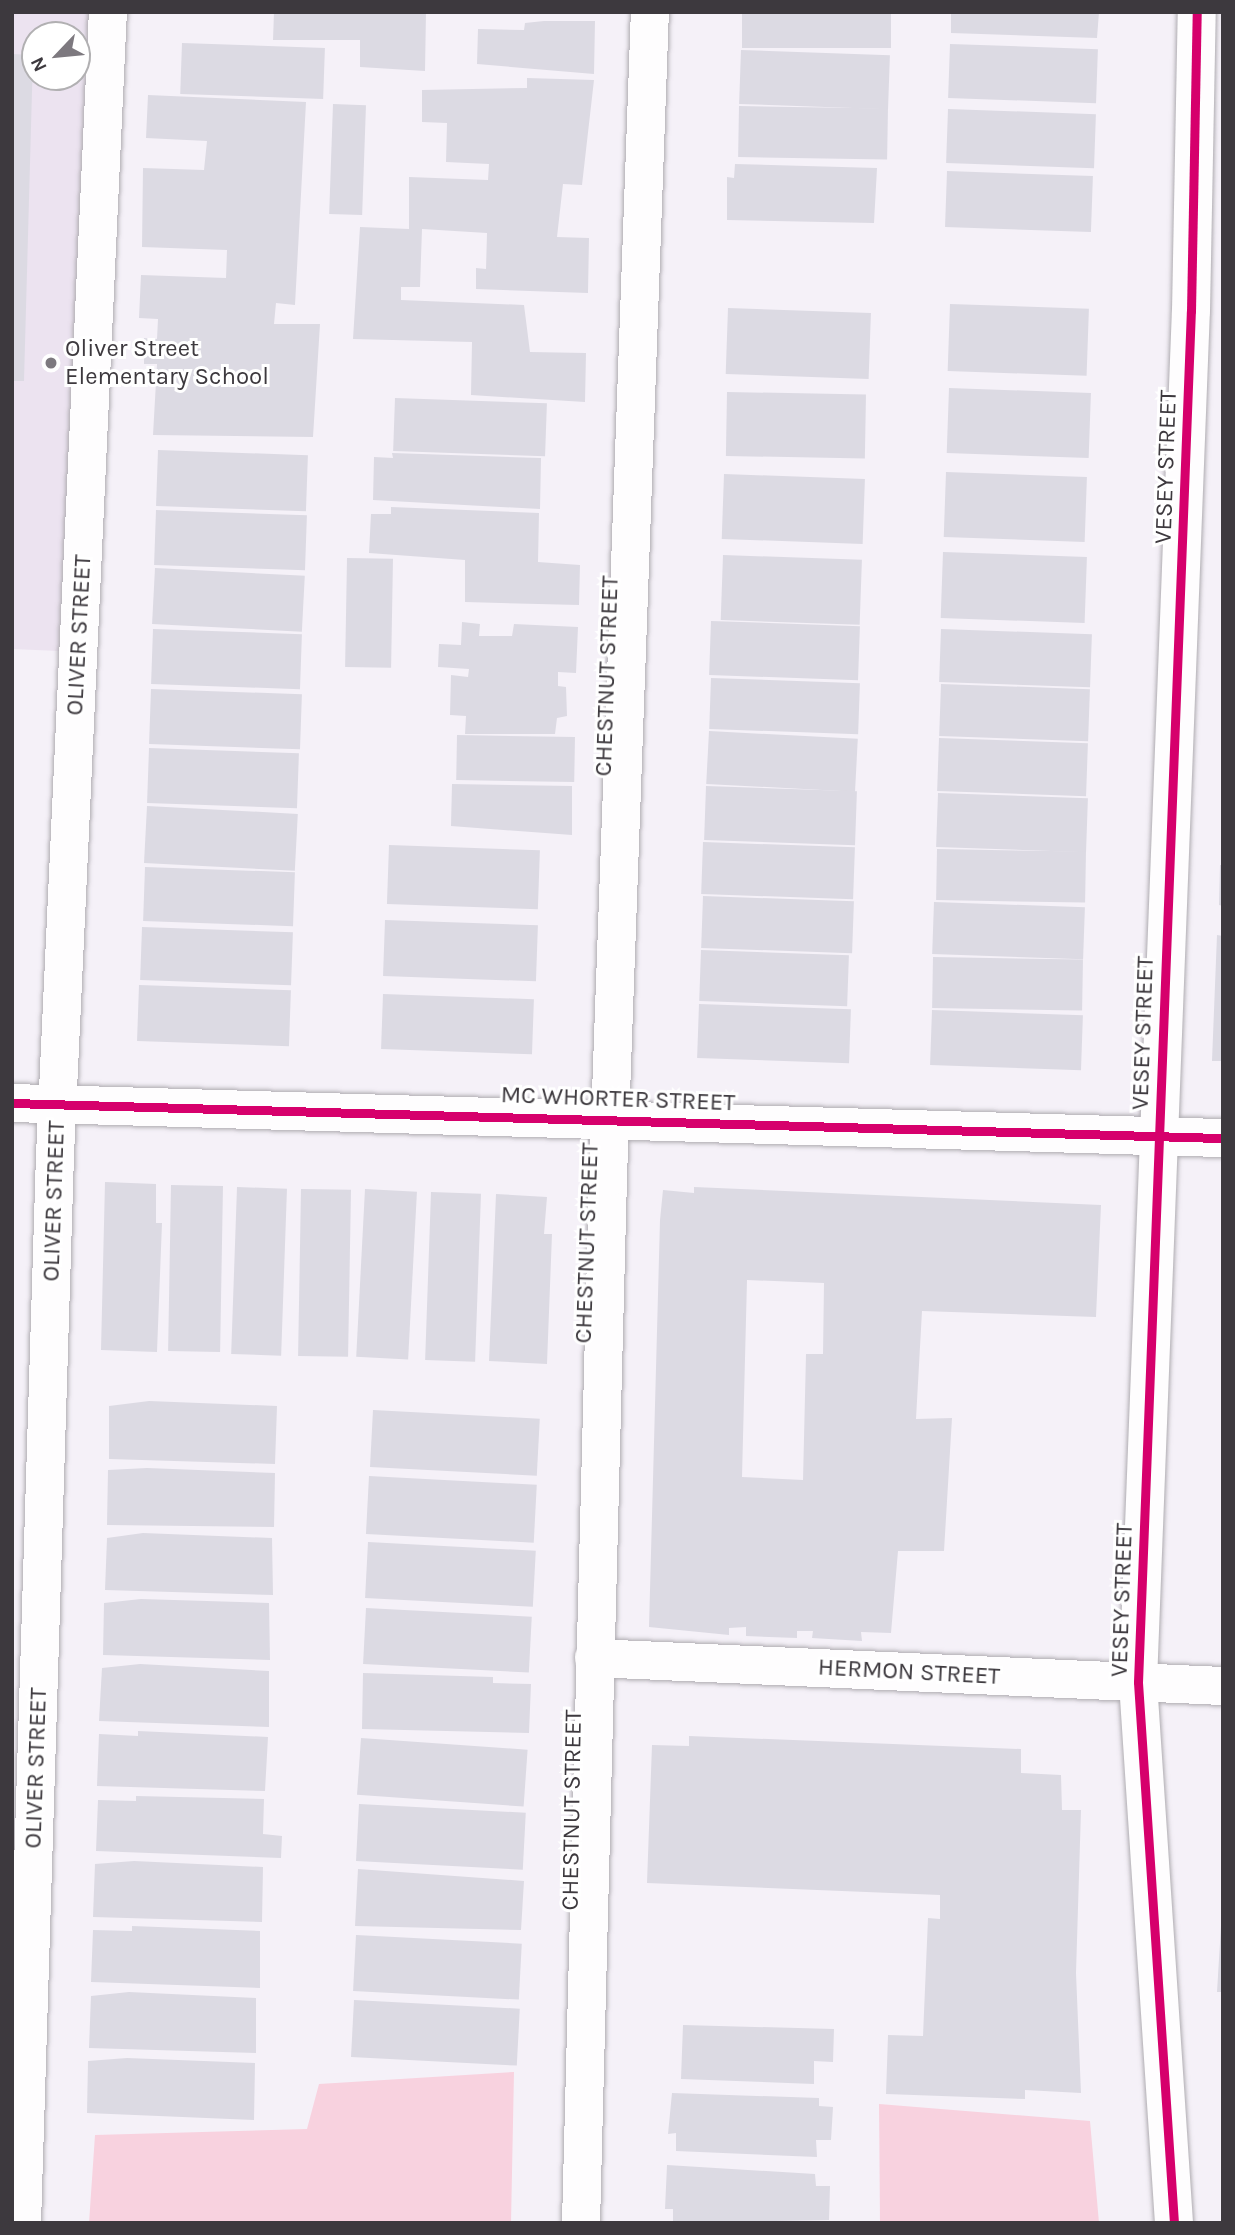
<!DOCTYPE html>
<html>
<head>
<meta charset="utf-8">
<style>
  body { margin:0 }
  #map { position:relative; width:1235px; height:2235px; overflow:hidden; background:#f5f1f8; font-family:Karla,sans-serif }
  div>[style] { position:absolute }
  .built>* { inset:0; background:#ece3f0 }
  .green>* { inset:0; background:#f8d2df }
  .building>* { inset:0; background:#dcdae3; transform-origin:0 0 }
  .roads { filter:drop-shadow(0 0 2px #afacb1) drop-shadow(0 0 2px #afacb1) }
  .minor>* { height:38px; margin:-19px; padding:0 19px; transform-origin:19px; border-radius:19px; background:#fefdfe }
  .tertiary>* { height:38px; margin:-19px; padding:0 19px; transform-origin:19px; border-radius:19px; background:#fefdfe }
  .cycleway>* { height:9px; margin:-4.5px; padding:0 4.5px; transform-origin:4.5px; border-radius:4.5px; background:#d6006c }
  .dots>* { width:19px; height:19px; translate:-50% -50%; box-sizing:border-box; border:4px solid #fff; border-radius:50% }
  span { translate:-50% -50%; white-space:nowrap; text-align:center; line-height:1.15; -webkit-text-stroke:6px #fff; paint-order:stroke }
  .poi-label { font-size:24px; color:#3d393e }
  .left { translate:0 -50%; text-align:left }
  .street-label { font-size:24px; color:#3d393e }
  .frame { position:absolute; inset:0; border:14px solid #3d393e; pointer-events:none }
  .north { position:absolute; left:21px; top:21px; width:70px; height:70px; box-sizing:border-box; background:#fff; border:2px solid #b1b0b2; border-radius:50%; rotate:244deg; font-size:19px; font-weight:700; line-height:28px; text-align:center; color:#3d393e }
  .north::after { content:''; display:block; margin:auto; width:24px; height:32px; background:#7d797f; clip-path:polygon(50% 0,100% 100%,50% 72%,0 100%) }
</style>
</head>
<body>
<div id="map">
  <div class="built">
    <div style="clip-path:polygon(evenodd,12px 12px,100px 12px,82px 652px,12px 649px,12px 12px,35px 35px,77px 35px,77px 77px,35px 77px,35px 35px)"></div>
  </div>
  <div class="green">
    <div style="clip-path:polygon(514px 2072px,511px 2223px,89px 2223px,95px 2135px,307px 2129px,319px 2084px)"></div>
    <div style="clip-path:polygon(879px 2104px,1090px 2121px,1099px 2223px,880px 2223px)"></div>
  </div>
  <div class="building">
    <div style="clip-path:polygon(274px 12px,426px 12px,425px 71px,360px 67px,360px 40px,273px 40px)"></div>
    <div style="left:742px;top:12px;width:149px;height:36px"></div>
    <div style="clip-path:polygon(951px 12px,1099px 12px,1097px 38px,951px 33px)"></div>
    <div style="clip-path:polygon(544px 21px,595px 21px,594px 74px,477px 64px,478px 29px,524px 30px,525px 23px)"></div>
    <div style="left:182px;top:43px;width:143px;height:51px;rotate:2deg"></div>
    <div style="left:950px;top:44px;width:148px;height:54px;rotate:2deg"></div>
    <div style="left:741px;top:50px;width:149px;height:54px;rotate:2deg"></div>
    <div style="clip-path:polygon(12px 54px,33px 55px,24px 381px,12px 381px)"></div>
    <div style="clip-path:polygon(527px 78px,594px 80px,582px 185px,563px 184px,557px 237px,589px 238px,588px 293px,476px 289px,476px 268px,486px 269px,487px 233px,422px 229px,420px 287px,401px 287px,401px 300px,524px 305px,530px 352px,586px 353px,585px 402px,471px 395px,472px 342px,353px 339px,360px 227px,409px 229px,409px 177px,488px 180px,489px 164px,446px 162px,447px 123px,422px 122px,422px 90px,527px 88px)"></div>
    <div style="clip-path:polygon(148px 95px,306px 102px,295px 305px,276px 303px,274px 324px,320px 324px,313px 437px,153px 435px,157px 364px,144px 364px,144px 338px,157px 339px,158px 319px,139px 318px,141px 275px,226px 278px,227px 250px,142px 247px,143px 168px,204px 170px,207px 141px,146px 138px)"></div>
    <div style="left:333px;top:104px;width:33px;height:110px;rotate:2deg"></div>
    <div style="left:739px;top:106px;width:149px;height:51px;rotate:1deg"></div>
    <div style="left:948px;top:109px;width:148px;height:54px;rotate:2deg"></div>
    <div style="clip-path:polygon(735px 164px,877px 168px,874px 223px,727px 220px,727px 177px,734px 178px)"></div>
    <div style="left:947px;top:171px;width:146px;height:56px;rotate:2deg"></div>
    <div style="left:950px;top:304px;width:139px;height:67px;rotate:2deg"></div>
    <div style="left:728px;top:308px;width:143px;height:66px;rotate:2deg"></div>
    <div style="left:949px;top:388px;width:142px;height:65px;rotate:2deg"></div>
    <div style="left:727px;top:392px;width:139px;height:64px;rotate:1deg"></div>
    <div style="left:395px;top:398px;width:152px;height:53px;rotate:2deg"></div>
    <div style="left:158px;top:450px;width:150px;height:56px;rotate:2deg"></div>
    <div style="clip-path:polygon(392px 453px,541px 458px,540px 509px,373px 500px,374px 457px,393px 458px)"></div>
    <div style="left:946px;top:472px;width:141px;height:65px;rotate:2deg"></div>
    <div style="left:724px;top:474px;width:141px;height:65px;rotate:2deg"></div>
    <div style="clip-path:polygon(391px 507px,539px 513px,538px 562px,580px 565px,579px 605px,465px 602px,465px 560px,369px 553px,371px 514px,391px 514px)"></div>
    <div style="left:156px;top:510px;width:151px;height:55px;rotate:2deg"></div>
    <div style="left:943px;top:552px;width:144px;height:66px;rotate:2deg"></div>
    <div style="left:723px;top:555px;width:139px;height:65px;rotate:2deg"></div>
    <div style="left:347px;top:558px;width:46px;height:109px;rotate:1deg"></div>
    <div style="left:155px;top:568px;width:150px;height:56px;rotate:3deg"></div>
    <div style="left:711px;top:621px;width:149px;height:54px;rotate:2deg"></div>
    <div style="clip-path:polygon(462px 622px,480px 624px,479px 636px,512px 636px,514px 624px,578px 627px,576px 673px,558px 672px,558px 686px,566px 687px,567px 716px,557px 718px,555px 734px,465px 734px,466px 716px,450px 715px,451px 675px,468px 677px,469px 669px,438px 667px,439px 644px,461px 645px)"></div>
    <div style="left:153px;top:629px;width:149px;height:55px;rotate:2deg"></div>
    <div style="left:941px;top:629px;width:151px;height:53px;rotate:2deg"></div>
    <div style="left:711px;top:678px;width:149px;height:51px;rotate:2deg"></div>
    <div style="left:941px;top:684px;width:149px;height:52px;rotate:2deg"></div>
    <div style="left:151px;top:689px;width:151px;height:55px;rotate:2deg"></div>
    <div style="left:709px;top:731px;width:149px;height:53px;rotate:3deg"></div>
    <div style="left:457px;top:735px;width:118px;height:45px;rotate:1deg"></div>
    <div style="left:939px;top:738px;width:149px;height:53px;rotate:2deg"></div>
    <div style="left:149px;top:748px;width:150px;height:55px;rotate:2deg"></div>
    <div style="clip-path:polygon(452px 784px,572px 786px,572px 835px,451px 826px)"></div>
    <div style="left:706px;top:786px;width:151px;height:54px;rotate:2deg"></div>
    <div style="left:938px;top:793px;width:150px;height:54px;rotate:2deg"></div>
    <div style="left:147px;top:806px;width:151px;height:57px;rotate:3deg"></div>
    <div style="left:703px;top:842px;width:152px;height:52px;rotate:2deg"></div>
    <div style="left:389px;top:845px;width:151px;height:59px;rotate:2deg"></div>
    <div style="left:937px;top:849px;width:149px;height:51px;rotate:1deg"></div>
    <div style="clip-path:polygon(1220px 865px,1223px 865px,1223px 906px,1219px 905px)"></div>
    <div style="left:145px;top:867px;width:150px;height:54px;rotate:2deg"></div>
    <div style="left:703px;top:896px;width:151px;height:52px;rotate:2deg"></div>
    <div style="left:934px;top:902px;width:151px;height:52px;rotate:2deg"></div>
    <div style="left:385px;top:920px;width:153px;height:56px;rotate:2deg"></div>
    <div style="left:142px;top:927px;width:151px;height:53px;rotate:2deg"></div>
    <div style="clip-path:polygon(1217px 935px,1223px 936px,1223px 1061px,1212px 1061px)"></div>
    <div style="left:701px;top:950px;width:148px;height:51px;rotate:2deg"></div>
    <div style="left:933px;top:957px;width:150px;height:51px;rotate:1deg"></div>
    <div style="left:139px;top:985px;width:152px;height:56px;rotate:2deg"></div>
    <div style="left:383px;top:994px;width:151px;height:55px;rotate:2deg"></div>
    <div style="left:699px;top:1004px;width:152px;height:54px;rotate:2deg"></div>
    <div style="left:932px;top:1010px;width:151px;height:55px;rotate:2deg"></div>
    <div style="clip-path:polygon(105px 1182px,156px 1184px,156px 1223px,162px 1223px,157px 1352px,101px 1350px)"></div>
    <div style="left:171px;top:1185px;width:52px;height:166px;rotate:1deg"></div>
    <div style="left:237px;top:1187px;width:50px;height:167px;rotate:2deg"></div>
    <div style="clip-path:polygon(evenodd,694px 1187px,1101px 1205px,1096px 1317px,922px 1311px,916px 1419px,952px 1418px,944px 1551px,898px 1551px,891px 1633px,861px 1632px,862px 1641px,812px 1638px,813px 1631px,797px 1631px,797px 1638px,746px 1636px,746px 1627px,729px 1628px,729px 1635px,649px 1627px,660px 1220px,663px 1190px,694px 1193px,694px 1187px,747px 1280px,824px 1283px,823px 1354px,806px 1354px,803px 1480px,742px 1477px,747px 1280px)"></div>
    <div style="left:301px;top:1189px;width:50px;height:167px;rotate:1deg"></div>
    <div style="left:365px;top:1189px;width:52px;height:168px;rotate:3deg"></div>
    <div style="left:431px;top:1192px;width:50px;height:168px;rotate:2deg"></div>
    <div style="clip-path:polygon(496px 1194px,547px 1197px,544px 1234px,552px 1234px,547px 1364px,489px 1361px)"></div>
    <div style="clip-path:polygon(149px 1401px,277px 1406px,275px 1464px,109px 1459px,109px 1406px)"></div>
    <div style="left:373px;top:1410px;width:167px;height:57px;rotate:3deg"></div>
    <div style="clip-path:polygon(147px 1468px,275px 1473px,274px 1527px,107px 1525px,108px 1470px)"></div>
    <div style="left:369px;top:1476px;width:168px;height:58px;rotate:3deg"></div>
    <div style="clip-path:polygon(143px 1533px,272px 1538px,273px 1595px,105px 1590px,107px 1538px)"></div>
    <div style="left:368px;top:1542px;width:168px;height:56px;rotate:3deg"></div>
    <div style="clip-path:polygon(141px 1599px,269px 1603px,270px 1660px,103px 1655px,104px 1603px)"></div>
    <div style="left:366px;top:1608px;width:166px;height:56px;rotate:3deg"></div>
    <div style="clip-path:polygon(140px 1664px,269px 1671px,269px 1727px,99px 1721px,102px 1668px)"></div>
    <div style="clip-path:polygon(363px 1673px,493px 1677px,493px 1683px,531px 1684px,529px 1733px,362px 1729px)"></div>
    <div style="clip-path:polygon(138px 1731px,268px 1737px,265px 1791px,97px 1786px,99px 1734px,138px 1736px)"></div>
    <div style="clip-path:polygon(689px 1736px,1021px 1749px,1021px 1773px,1061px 1775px,1062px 1810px,1081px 1810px,1076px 1973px,1081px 2093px,1025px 2090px,1025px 2099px,886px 2094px,888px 2035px,923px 2036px,928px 1918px,940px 1919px,940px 1895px,647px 1883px,652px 1745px,689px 1746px)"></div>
    <div style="left:361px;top:1738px;width:167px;height:57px;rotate:4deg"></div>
    <div style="clip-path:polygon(136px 1796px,264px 1799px,263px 1834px,282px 1836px,281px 1858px,96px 1851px,98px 1800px,136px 1801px)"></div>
    <div style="left:359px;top:1804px;width:167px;height:57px;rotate:3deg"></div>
    <div style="clip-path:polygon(134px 1861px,263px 1867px,262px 1922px,93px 1917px,95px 1864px)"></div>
    <div style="clip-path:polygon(358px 1869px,524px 1881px,521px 1930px,355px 1926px)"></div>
    <div style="clip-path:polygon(132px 1926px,260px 1931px,260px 1988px,91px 1982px,93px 1930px,132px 1931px)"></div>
    <div style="clip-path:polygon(1221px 1926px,1223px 1927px,1223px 1992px,1217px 1992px)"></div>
    <div style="left:356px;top:1935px;width:166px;height:56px;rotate:3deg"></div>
    <div style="clip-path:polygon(129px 1992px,256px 1998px,256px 2053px,89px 2048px,91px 1996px)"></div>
    <div style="left:354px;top:2000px;width:166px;height:57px;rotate:3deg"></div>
    <div style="clip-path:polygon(683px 2025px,834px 2029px,833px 2062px,814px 2061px,814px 2084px,681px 2079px)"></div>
    <div style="clip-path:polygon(127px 2058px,255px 2063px,254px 2120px,87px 2113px,88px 2061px)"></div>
    <div style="clip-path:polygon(672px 2093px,819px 2098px,819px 2106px,833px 2107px,831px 2140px,816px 2140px,817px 2157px,676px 2151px,676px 2133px,668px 2134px)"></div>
    <div style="clip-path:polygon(667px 2165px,815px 2174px,816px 2186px,830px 2186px,829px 2220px,673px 2223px,673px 2209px,665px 2209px)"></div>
  </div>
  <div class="roads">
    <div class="minor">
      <div style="left:12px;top:1103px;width:1212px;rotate:1.66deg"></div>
      <div style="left:594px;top:1658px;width:630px;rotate:2.55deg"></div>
      <div style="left:22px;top:2223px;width:1069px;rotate:-88.23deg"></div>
      <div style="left:55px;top:1155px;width:1144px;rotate:-87.35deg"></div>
      <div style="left:1174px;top:2223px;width:542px;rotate:-93.81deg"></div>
      <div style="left:1138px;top:1682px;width:1372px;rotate:-87.79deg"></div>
      <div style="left:1191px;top:311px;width:299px;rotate:-88.9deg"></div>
    </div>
    <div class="tertiary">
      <div style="left:581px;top:2223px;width:1046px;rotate:-88.52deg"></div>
      <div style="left:608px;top:1177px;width:1166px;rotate:-87.94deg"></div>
    </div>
  </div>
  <div class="cycleway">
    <div style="left:12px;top:1103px;width:1212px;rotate:1.66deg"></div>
    <div style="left:1174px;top:2223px;width:542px;rotate:-93.81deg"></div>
    <div style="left:1138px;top:1682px;width:1372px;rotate:-87.79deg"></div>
    <div style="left:1191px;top:311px;width:299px;rotate:-88.9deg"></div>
  </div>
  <div class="dots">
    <div style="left:51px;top:363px;background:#7d797f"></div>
  </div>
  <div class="poi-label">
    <span class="left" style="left:65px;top:363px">Oliver Street<br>Elementary School</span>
  </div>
  <div class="street-label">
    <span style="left:1166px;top:467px;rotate:-88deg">VESEY STREET</span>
    <span style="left:79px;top:635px;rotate:-87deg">OLIVER STREET</span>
    <span style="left:607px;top:676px;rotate:-88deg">CHESTNUT STREET</span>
    <span style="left:1143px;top:1033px;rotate:-88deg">VESEY STREET</span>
    <span style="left:618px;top:1099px;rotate:2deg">MC WHORTER STREET</span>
    <span style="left:54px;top:1201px;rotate:-88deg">OLIVER STREET</span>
    <span style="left:587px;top:1243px;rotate:-88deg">CHESTNUT STREET</span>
    <span style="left:1122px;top:1600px;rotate:-88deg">VESEY STREET</span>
    <span style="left:909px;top:1672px;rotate:3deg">HERMON STREET</span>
    <span style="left:36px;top:1768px;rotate:-88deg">OLIVER STREET</span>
    <span style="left:572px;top:1810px;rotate:-89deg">CHESTNUT STREET</span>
  </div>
  <div class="frame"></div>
  <div class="north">N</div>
</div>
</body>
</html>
